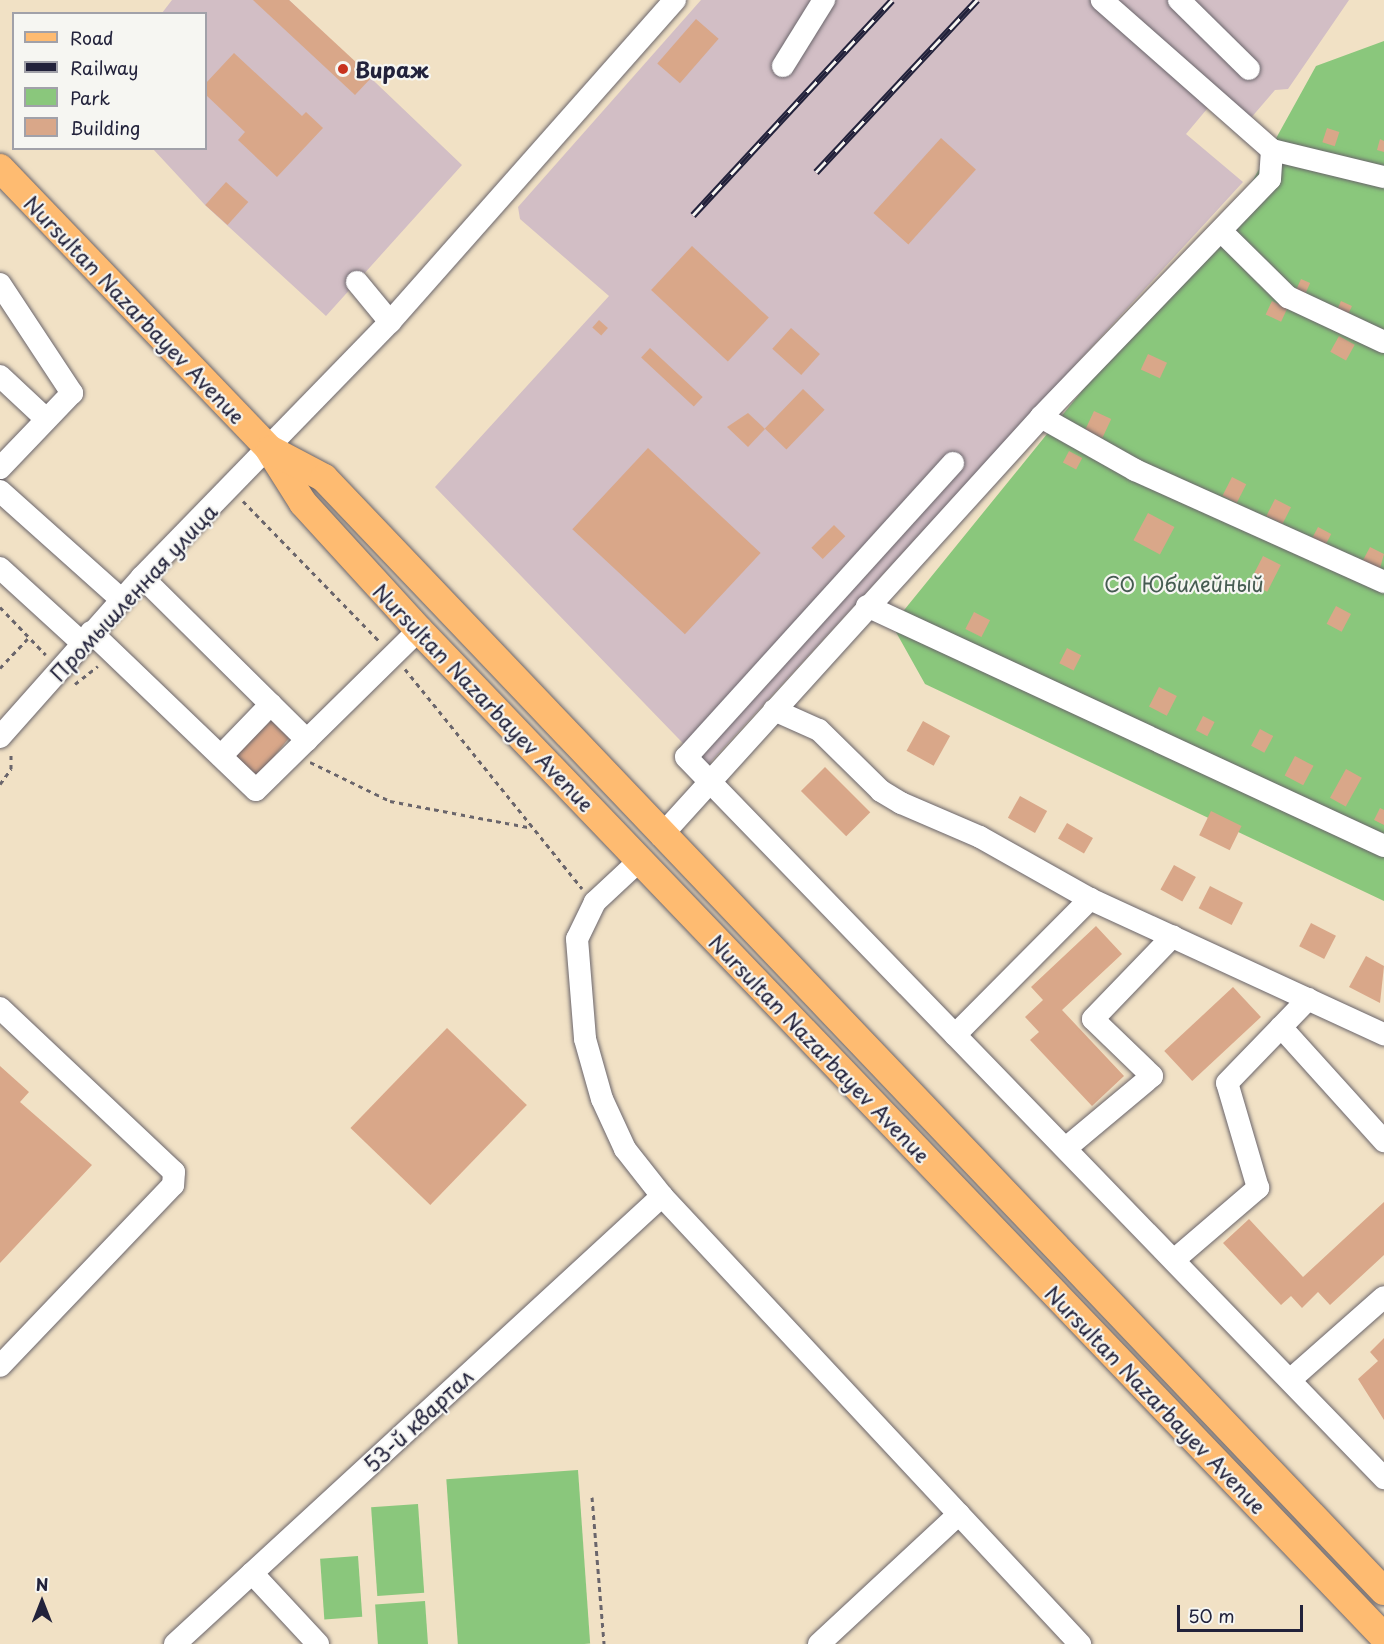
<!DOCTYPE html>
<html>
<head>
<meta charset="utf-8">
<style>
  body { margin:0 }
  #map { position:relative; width:1384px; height:1644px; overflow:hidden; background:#f1e1c5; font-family:"Playpen Sans",sans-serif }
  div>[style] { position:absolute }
  .industrial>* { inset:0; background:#d2bec5 }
  .green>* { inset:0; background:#8ac77c; transform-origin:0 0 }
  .building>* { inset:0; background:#d9a789; transform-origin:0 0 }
  .path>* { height:3px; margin-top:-1.5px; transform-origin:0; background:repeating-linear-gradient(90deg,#6a656b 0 4.5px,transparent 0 9px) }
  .roads { filter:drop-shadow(0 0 2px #6a656b) drop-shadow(0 0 2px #6a656b) }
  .minor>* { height:22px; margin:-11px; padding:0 11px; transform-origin:11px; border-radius:11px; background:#fff }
  .major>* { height:28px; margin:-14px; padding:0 14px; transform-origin:14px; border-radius:14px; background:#febb71 }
  .rail>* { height:7px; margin-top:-3.5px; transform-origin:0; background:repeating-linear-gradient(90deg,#f6f6f2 0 14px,#22223b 0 28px); box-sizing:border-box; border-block:2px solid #22223b }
  .dots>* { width:16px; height:16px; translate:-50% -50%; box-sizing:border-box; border:3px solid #f6f6f2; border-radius:50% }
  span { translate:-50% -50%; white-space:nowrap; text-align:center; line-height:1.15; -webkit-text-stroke:4.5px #f6f6f2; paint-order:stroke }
  .poi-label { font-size:21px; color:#22223b; font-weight:700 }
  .left { translate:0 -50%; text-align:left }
  .street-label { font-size:21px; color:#22223b }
  .park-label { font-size:21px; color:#465c52 }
  .legend { position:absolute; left:12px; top:12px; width:195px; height:138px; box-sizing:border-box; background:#f6f6f2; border:2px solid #a1a1a9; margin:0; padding:8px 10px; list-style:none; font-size:18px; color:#22223b }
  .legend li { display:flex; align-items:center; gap:12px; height:30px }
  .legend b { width:30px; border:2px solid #a1a1a9 }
  .north { position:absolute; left:12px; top:1572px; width:60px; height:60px; -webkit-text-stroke:4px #f6f6f2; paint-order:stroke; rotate:0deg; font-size:16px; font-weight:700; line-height:24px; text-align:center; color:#22223b }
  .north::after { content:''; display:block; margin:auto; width:21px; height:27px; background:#22223b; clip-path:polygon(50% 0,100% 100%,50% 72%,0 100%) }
  .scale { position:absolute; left:1177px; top:1605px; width:126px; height:27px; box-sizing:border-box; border:3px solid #22223b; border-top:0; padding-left:8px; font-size:18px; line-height:21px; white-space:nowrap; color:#22223b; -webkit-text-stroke:4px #f6f6f2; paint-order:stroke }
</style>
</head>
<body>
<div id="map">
  <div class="industrial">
    <div style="clip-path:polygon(172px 0,289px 0,462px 165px,326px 316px,205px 205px,153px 149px,206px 148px,206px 14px,162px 13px)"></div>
    <div style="clip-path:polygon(701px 0,1349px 0,1288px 89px,1275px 90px,1250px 119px,1212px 103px,1186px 134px,1243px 182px,706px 767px,435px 487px,609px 296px,520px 219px,518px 207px)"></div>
  </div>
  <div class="green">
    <div style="clip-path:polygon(1384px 41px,1384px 901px,925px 684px,892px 625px,1253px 180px,1316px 66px)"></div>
    <div style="left:578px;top:1470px;width:174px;height:132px;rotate:86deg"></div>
    <div style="left:418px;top:1504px;width:89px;height:47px;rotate:86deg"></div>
    <div style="left:358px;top:1556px;width:61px;height:38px;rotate:86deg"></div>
    <div style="left:425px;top:1601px;width:43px;height:50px;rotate:86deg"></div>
  </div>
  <div class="building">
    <div style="clip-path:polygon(253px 0,289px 0,372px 77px,355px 95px)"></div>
    <div style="left:696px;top:19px;width:30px;height:59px;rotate:41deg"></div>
    <div style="clip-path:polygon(234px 53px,302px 116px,306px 112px,323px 128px,277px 177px,238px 140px,245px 132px,206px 95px,206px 83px)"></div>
    <div style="left:1327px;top:128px;width:13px;height:15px;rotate:18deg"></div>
    <div style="left:941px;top:138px;width:47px;height:101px;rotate:42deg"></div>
    <div style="clip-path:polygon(1380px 139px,1384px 141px,1384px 152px,1377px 150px)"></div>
    <div style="left:226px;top:182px;width:30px;height:31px;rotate:42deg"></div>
    <div style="left:692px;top:246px;width:105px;height:60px;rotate:43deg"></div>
    <div style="left:1301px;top:279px;width:10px;height:14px;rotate:24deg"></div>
    <div style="left:1272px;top:301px;width:17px;height:15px;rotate:25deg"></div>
    <div style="left:1341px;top:301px;width:12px;height:12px;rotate:24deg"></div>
    <div style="left:599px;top:320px;width:12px;height:10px;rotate:42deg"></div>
    <div style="left:791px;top:328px;width:39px;height:28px;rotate:42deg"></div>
    <div style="left:1339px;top:336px;width:18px;height:18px;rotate:29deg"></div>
    <div style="left:650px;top:348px;width:72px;height:13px;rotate:43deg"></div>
    <div style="left:1148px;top:354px;width:21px;height:17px;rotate:25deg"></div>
    <div style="left:803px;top:389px;width:30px;height:55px;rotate:44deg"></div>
    <div style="left:1094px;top:411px;width:19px;height:21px;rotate:25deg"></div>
    <div style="clip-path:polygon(748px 413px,765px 429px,748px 447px,727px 427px)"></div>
    <div style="left:648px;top:448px;width:154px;height:111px;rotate:43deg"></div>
    <div style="left:1069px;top:451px;width:15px;height:13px;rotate:28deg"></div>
    <div style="left:1232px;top:477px;width:16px;height:21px;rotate:27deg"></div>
    <div style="left:1275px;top:499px;width:18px;height:19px;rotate:27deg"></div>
    <div style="left:1148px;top:513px;width:30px;height:31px;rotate:28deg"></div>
    <div style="left:834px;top:525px;width:16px;height:32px;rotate:45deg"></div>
    <div style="left:1318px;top:527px;width:15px;height:13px;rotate:28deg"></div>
    <div style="clip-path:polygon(1370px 547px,1384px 554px,1379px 572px,1361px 564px)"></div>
    <div style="left:1263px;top:556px;width:20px;height:30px;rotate:27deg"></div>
    <div style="left:1336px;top:606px;width:17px;height:20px;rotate:28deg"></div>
    <div style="left:974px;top:612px;width:18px;height:19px;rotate:27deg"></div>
    <div style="left:1067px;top:648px;width:16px;height:17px;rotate:27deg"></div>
    <div style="left:1159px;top:687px;width:20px;height:22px;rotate:27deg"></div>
    <div style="clip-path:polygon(284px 708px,301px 723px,256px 779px,233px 758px)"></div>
    <div style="left:1203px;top:716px;width:13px;height:16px;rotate:27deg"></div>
    <div style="left:923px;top:721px;width:31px;height:34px;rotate:29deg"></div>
    <div style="left:1260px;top:729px;width:15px;height:19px;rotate:28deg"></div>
    <div style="left:1295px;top:756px;width:21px;height:22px;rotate:28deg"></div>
    <div style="left:825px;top:767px;width:64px;height:34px;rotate:45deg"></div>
    <div style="left:1346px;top:769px;width:18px;height:33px;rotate:29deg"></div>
    <div style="left:1020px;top:796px;width:31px;height:25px;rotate:29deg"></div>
    <div style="clip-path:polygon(1380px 808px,1384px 810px,1384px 825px,1374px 820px)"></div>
    <div style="left:1211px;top:811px;width:34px;height:27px;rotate:26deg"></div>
    <div style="left:1067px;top:823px;width:30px;height:18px;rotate:30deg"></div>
    <div style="left:1174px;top:865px;width:25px;height:28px;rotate:29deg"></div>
    <div style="left:1210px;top:886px;width:37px;height:25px;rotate:27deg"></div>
    <div style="left:1311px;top:923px;width:28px;height:26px;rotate:27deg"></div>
    <div style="clip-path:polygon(1096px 926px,1122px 954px,1062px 1010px,1124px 1076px,1092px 1106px,1030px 1040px,1039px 1032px,1025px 1017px,1043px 1000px,1031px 987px)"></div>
    <div style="clip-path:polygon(1366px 956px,1384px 966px,1380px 1003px,1349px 987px)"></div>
    <div style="left:1233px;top:987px;width:41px;height:94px;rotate:47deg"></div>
    <div style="left:447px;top:1028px;width:111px;height:139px;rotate:44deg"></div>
    <div style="clip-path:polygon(0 1066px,29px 1092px,20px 1102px,92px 1165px,0 1263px)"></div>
    <div style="clip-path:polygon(1384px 1202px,1384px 1255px,1330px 1305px,1318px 1292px,1302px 1308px,1291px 1296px,1281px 1305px,1223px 1243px,1249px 1219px,1303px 1277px)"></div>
    <div style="clip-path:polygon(1384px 1338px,1384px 1420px,1358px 1379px,1378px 1361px,1370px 1352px)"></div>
  </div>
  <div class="path">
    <div style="left:243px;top:501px;width:197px;rotate:45.8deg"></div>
    <div style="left:0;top:607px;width:66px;rotate:46.2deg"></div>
    <div style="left:0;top:668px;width:44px;rotate:-46.8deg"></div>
    <div style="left:405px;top:669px;width:282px;rotate:51.1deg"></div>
    <div style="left:75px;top:684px;width:29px;rotate:-38deg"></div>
    <div style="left:310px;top:762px;width:89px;rotate:26deg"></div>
    <div style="left:390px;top:801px;width:140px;rotate:10.7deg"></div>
    <div style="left:0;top:784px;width:19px;rotate:-54deg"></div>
    <div style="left:11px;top:769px;width:17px;rotate:-90deg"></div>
    <div style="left:592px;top:1497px;width:147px;rotate:85.3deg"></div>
  </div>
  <div class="roads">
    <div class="minor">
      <div style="left:1179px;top:0;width:98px;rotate:44.6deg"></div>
      <div style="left:783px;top:66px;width:78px;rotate:-58.2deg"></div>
      <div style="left:1272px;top:150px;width:115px;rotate:13.6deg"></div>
      <div style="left:1222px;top:232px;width:93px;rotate:44.6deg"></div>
      <div style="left:1288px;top:297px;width:106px;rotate:25.1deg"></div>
      <div style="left:357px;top:282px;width:52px;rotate:50.5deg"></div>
      <div style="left:0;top:284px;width:131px;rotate:56.6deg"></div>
      <div style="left:72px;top:393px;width:104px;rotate:133.8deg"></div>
      <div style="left:0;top:376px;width:63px;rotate:43.1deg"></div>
      <div style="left:1041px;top:417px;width:108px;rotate:29.4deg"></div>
      <div style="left:1135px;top:470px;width:273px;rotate:24.2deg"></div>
      <div style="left:953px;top:463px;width:397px;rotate:132.2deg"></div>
      <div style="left:686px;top:757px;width:1004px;rotate:45.93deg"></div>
      <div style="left:0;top:491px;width:162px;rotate:41.8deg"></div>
      <div style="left:0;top:568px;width:110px;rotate:42.4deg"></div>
      <div style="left:142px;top:577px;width:232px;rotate:44.7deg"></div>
      <div style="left:867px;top:606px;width:570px;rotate:24.9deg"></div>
      <div style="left:91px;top:632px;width:228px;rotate:43.8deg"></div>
      <div style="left:256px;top:790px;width:228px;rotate:-44.5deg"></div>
      <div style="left:774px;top:710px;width:49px;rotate:24deg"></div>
      <div style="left:819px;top:730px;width:87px;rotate:44.5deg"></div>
      <div style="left:881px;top:791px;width:23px;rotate:31deg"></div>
      <div style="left:901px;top:803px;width:86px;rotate:23.3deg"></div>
      <div style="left:980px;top:837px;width:126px;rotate:29.4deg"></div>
      <div style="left:1090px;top:899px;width:324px;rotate:24.7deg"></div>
      <div style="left:0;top:737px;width:214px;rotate:-48.4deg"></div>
      <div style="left:142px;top:577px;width:356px;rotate:-45.8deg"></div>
      <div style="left:390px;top:322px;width:430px;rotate:-48.5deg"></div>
      <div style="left:221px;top:756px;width:72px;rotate:-46.1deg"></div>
      <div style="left:661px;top:836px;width:566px;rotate:-47.79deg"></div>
      <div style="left:1041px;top:417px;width:330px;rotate:-46.1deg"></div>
      <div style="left:1270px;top:179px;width:29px;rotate:-86deg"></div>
      <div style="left:1272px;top:150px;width:227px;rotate:-138.6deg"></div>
      <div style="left:640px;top:860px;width:62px;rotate:137deg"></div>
      <div style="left:595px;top:902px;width:41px;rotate:115.9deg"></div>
      <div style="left:577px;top:939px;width:100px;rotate:85.4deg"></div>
      <div style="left:585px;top:1039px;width:62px;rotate:74.2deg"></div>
      <div style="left:602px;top:1099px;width:55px;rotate:65.3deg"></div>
      <div style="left:625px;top:1149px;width:60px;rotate:51.8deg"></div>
      <div style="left:662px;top:1196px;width:613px;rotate:46.98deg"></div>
      <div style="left:0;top:1008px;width:239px;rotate:43.3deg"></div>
      <div style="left:174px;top:1172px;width:13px;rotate:94deg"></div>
      <div style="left:173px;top:1185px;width:250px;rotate:133.7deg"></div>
      <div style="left:1281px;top:1027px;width:154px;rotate:47.9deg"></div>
      <div style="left:955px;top:1035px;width:192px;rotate:-45.2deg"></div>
      <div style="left:1066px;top:1148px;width:112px;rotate:-39.9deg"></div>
      <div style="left:1152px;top:1076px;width:82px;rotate:-136deg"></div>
      <div style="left:1093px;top:1019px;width:115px;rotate:-46.1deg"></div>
      <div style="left:1174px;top:1260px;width:111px;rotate:-40.6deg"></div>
      <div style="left:1258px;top:1188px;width:109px;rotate:-106.4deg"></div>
      <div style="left:1227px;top:1083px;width:117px;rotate:-46deg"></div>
      <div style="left:1290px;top:1380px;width:125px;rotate:-41.4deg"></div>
      <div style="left:252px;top:1573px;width:97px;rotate:47.1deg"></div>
      <div style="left:175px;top:1644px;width:662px;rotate:-42.61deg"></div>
      <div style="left:819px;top:1644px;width:191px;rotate:-42.9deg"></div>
    </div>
    <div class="major">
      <div style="left:0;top:168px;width:389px;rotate:46.2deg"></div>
      <div style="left:269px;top:449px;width:64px;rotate:57.8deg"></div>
      <div style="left:303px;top:503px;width:172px;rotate:47.6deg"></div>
      <div style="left:419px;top:630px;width:1395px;rotate:46.22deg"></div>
      <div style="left:271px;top:450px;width:60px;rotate:27.8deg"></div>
      <div style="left:324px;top:478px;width:1537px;rotate:46.4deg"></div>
    </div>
  </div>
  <div class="rail">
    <div style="left:816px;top:172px;width:236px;rotate:-46.9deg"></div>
    <div style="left:693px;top:215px;width:293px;rotate:-47.2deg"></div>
  </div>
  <div class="dots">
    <div style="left:343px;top:69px;background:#c8321e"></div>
  </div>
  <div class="poi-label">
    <span class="left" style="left:355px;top:69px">Вираж</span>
  </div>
  <div class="street-label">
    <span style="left:135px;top:309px;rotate:46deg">Nursultan Nazarbayev Avenue</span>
    <span style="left:133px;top:592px;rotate:-47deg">Промышленная улица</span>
    <span style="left:484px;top:697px;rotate:46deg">Nursultan Nazarbayev Avenue</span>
    <span style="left:820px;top:1048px;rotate:46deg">Nursultan Nazarbayev Avenue</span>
    <span style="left:1156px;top:1399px;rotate:46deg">Nursultan Nazarbayev Avenue</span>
    <span style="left:418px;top:1420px;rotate:-43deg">53-й квартал</span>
  </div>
  <div class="park-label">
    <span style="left:1184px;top:583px">СО Юбилейный</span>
  </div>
  <ul class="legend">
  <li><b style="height:8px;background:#febb71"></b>Road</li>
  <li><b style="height:8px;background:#22223b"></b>Railway</li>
  <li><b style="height:16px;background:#8ac77c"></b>Park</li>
  <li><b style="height:16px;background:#d9a789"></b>Building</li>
  </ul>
  <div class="north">N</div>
  <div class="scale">50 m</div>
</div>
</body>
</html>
